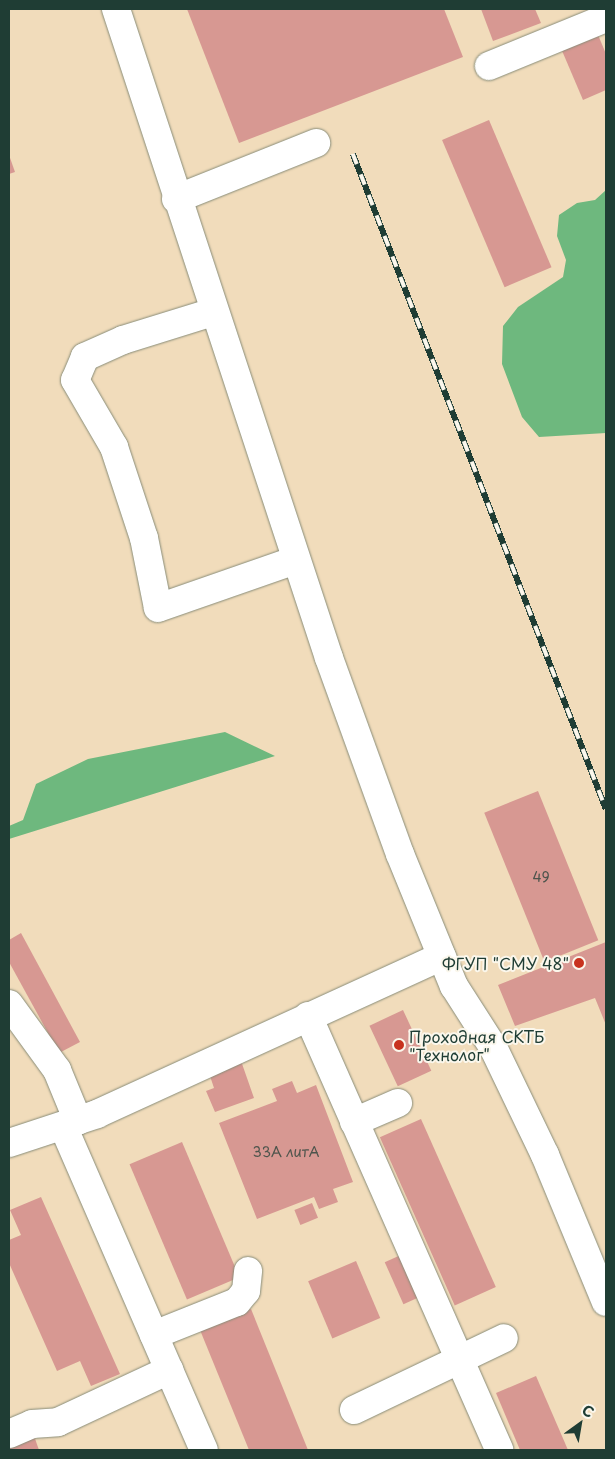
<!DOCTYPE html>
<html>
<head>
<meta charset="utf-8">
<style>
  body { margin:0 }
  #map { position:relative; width:615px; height:1459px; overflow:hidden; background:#f1dcbb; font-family:"Playpen Sans",sans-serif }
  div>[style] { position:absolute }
  .forest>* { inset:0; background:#6eb87e }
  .building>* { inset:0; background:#d79892; transform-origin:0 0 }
  .roads { filter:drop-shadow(0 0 1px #888c78) drop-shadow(0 0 1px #888c78) }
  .minor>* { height:28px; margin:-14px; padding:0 14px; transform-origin:14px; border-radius:14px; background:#fff }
  .rail>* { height:5.5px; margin-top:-2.75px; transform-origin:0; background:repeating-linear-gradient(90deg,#fbf7ec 0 11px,#1f3d34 0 22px); box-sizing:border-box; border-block:1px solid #1f3d34 }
  .dots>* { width:14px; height:14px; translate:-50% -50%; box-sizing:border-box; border:2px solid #fbf7ec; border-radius:50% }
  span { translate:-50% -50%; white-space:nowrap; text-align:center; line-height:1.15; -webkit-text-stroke:4px #fbf7ec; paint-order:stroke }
  .number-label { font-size:14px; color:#4d544c }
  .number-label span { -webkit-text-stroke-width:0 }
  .poi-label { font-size:16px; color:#1f3d34 }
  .right { translate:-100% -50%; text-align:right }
  .left { translate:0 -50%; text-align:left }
  .frame { position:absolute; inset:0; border:10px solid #1f3d34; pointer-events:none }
  .north { position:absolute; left:555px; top:1399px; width:50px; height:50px; -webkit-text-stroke:4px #fbf7ec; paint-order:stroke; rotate:32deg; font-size:14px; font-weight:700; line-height:20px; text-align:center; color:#1f3d34 }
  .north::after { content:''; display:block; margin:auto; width:18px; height:22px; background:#1f3d34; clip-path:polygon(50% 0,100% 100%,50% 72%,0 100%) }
</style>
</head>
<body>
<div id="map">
  <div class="forest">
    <div style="clip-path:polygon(606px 190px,606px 433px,539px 437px,522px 417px,502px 364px,503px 326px,518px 307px,563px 277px,566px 260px,557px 236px,559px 215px,577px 203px,595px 200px)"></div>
    <div style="clip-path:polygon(225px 732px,275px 756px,9px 839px,9px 826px,23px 820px,36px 784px,88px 759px)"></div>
  </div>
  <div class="building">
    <div style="clip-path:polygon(187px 9px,444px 9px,463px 57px,239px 143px)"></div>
    <div style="clip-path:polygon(481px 9px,535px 9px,541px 23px,493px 41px)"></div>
    <div style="clip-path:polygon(596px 30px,606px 54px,606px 90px,583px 100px,560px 46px)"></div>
    <div style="left:489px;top:120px;width:160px;height:51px;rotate:67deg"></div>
    <div style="clip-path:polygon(9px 155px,15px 172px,9px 174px)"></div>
    <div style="left:538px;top:791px;width:161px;height:58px;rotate:68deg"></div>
    <div style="clip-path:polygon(21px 933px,80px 1042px,59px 1053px,9px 962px,9px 940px)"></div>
    <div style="clip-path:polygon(606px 942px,606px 1025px,595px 998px,515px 1026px,498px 985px)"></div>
    <div style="left:403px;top:1010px;width:67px;height:37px;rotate:65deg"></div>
    <div style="clip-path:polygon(240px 1058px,254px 1098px,215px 1112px,206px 1091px,214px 1088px,208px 1070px)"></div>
    <div style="clip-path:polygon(292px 1081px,297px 1093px,316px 1085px,353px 1182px,333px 1189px,338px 1202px,319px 1209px,314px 1197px,257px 1219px,219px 1123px,277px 1101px,272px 1089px)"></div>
    <div style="left:421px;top:1119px;width:184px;height:45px;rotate:66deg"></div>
    <div style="left:182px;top:1142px;width:147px;height:57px;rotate:67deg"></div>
    <div style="clip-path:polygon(41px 1197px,120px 1374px,91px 1386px,80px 1361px,57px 1371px,9px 1263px,9px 1240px,21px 1235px,10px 1210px)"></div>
    <div style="left:312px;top:1203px;width:16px;height:19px;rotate:68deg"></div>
    <div style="left:403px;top:1254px;width:46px;height:20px;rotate:66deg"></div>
    <div style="left:356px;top:1261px;width:62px;height:52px;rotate:67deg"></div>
    <div style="clip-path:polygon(251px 1309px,308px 1450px,249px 1450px,200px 1330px)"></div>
    <div style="clip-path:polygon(536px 1376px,568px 1450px,520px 1450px,496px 1393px)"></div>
    <div style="clip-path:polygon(33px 1433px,39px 1450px,9px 1450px,9px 1443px)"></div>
  </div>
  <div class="roads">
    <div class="minor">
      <div style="left:116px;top:9px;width:683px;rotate:71.83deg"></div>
      <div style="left:329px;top:658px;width:208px;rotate:70.1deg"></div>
      <div style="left:400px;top:854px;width:143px;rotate:67.8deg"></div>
      <div style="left:454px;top:986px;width:72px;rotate:57.4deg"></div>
      <div style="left:493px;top:1047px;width:120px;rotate:64.3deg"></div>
      <div style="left:545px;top:1155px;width:159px;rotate:67.5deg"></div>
      <div style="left:489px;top:66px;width:126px;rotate:-22.3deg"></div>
      <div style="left:176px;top:199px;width:151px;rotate:-21.8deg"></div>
      <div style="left:213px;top:312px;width:94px;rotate:162.7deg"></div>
      <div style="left:123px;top:340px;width:42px;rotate:155.9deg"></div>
      <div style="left:85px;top:357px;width:25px;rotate:113deg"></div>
      <div style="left:75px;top:380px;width:78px;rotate:59.8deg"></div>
      <div style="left:114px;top:447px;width:96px;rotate:71.8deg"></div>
      <div style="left:144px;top:538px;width:71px;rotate:78.7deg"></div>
      <div style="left:158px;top:608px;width:146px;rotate:-19.2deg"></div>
      <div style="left:9px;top:1004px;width:82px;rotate:54deg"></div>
      <div style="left:57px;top:1070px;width:55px;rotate:67.6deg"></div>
      <div style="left:308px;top:1016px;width:474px;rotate:66.2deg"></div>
      <div style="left:354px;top:1122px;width:48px;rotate:-23.4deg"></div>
      <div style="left:63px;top:1126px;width:353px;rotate:66.5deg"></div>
      <div style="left:9px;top:1143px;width:93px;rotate:-18.2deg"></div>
      <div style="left:97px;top:1114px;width:379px;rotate:-24.6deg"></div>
      <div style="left:154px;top:1335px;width:89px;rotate:-21.7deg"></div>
      <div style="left:237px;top:1302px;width:14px;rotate:-51deg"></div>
      <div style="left:246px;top:1291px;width:20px;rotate:-84deg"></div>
      <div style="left:354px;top:1410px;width:166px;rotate:-25.6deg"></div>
      <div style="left:9px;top:1434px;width:25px;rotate:-23deg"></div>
      <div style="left:32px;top:1424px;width:26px;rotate:-4deg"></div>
      <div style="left:58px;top:1422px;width:123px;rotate:-25.1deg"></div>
    </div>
  </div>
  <div class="rail">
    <div style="left:353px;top:154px;width:702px;rotate:68.88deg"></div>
  </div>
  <div class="dots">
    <div style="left:579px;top:963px;background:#c8321e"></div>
    <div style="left:399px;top:1045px;background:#c8321e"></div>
  </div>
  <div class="number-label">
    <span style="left:541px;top:877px">49</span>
    <span style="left:286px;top:1152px">33А литА</span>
  </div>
  <div class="poi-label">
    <span class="right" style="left:569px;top:963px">ФГУП "СМУ 48"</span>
    <span class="left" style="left:409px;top:1045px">Проходная СКТБ<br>"Технолог"</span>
  </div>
  <div class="frame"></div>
  <div class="north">С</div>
</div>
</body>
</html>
